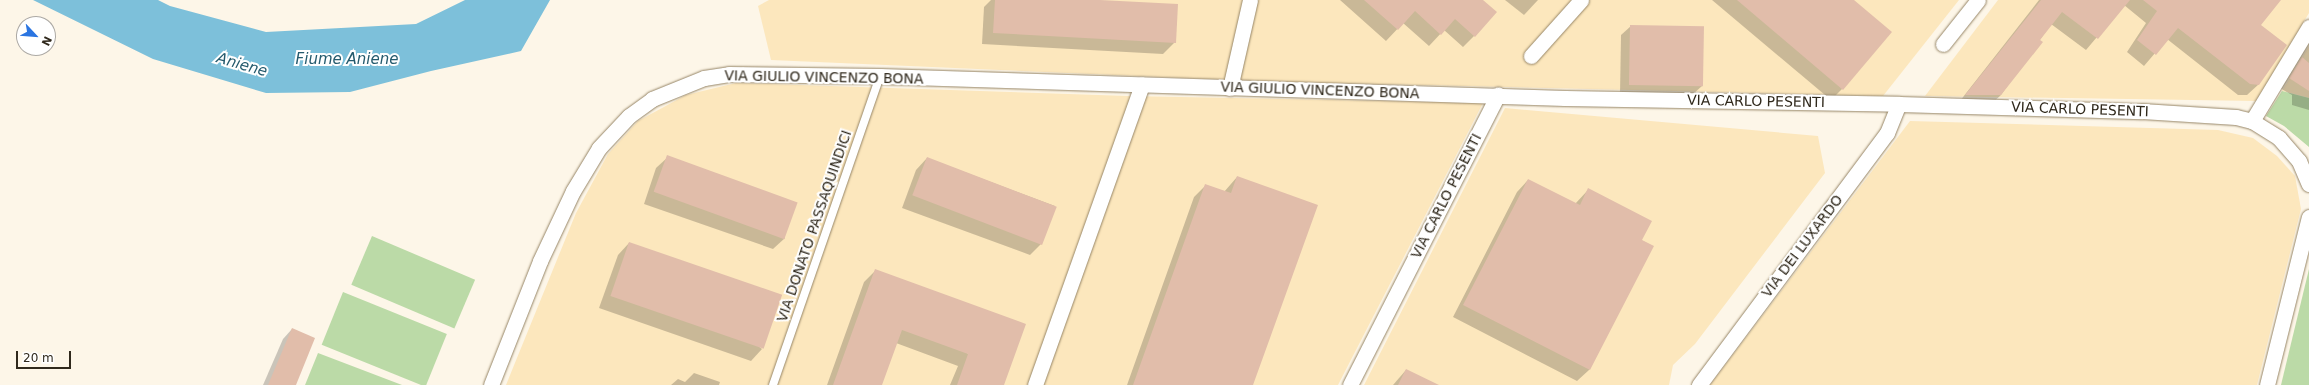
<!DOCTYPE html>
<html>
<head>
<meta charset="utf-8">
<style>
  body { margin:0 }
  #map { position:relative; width:2309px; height:385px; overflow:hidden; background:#fdf6e8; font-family:"DejaVu Sans",sans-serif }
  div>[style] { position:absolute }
  .built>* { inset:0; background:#fce7bd }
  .green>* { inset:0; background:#bbdaa7; transform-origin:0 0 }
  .water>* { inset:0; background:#7dc0da }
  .shadow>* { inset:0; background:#0003 }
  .building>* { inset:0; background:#e1bdaa; transform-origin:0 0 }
  .roads { filter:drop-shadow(0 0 1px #968566) drop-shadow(0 0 1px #968566) }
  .lane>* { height:8px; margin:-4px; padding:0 4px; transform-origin:4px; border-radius:4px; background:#fff }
  .street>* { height:15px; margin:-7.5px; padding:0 7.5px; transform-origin:7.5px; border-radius:7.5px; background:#fff }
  span { translate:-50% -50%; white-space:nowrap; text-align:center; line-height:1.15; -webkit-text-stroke:4px #fff; paint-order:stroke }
  .street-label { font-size:14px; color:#30291c }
  .water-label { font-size:15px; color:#245a6d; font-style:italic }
  .north { position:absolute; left:16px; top:16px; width:40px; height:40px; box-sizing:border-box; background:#fff; border:1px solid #aca9a4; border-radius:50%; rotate:116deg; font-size:11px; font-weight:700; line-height:16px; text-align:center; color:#30291c }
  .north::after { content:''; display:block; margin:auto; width:14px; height:18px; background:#2b75e1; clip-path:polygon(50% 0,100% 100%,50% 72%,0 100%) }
  .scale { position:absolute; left:16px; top:351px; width:55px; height:18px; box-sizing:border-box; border:2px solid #30291c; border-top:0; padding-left:5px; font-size:12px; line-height:14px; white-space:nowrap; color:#30291c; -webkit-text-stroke:3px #fff; paint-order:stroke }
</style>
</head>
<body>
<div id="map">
  <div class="built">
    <div style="clip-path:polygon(769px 0,1959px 0,1883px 96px,1251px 81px,771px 60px,758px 6px)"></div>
    <div style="clip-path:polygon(1998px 0,2309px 0,2309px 13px,2256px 101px,1925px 96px)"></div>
    <div style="clip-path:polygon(2309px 46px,2309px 98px,2282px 91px)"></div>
    <div style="clip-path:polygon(736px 83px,1128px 96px,1483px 103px,1338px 385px,506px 385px,576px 213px,608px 154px,638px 121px,686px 95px)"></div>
    <div style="clip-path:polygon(1505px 108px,1818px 136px,1825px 173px,1695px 344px,1673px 365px,1669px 385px,1364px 385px)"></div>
    <div style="clip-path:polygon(1910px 121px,2218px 130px,2253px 138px,2277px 156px,2295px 176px,2301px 209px,2257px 385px,1710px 385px)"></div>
  </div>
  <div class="green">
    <div style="clip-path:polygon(2282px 91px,2309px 98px,2309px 147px,2284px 126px,2266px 116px)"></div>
    <div style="left:372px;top:236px;width:112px;height:53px;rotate:23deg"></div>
    <div style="clip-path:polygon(2309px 269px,2309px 385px,2281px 385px)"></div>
    <div style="left:343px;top:292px;width:112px;height:57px;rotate:22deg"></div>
    <div style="clip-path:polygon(318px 353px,402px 385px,305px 385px)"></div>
  </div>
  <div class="water">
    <div style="clip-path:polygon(33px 0,158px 0,170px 6px,266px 32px,416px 24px,465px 0,550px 0,521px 51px,431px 71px,350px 92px,266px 93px,153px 59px)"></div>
  </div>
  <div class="shadow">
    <div style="clip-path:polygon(991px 0,1081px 0,1175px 42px,1163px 54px,982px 44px,984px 7px)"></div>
    <div style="clip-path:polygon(1340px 0,1482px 0,1474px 36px,1463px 47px,1444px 30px,1429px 46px,1403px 23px,1386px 41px)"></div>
    <div style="clip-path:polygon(1505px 0,1538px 0,1524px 15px)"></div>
    <div style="clip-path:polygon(1712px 0,1853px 0,1842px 89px,1831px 100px)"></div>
    <div style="clip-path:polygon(2039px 0,2280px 0,2260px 25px,2259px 84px,2247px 95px,2238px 95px,2167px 39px,2144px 66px,2127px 52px,2146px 23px,2124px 5px,2086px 50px,2051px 24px,2001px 95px,1989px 106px,1956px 106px)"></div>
    <div style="clip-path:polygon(1631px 26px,1702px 86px,1692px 95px,1620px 94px,1621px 35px)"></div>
    <div style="clip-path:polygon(2309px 41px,2309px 110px,2292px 105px,2292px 95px,2280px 88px)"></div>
    <div style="clip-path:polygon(668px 157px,785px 238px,773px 249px,644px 204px,656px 168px)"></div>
    <div style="clip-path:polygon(927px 158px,1055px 206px,1041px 244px,1030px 255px,902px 208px,916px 170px)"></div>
    <div style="clip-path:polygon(1237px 177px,1252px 385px,1127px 385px,1194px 197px,1206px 185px,1224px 192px)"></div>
    <div style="clip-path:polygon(1528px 180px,1575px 204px,1588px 190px,1641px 240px,1652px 246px,1589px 370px,1577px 381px,1453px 317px,1517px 192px)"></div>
    <div style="clip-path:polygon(629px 243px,762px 349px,751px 361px,599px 308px,618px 255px)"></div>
    <div style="clip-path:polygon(875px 271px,1003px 385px,950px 385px,958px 366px,896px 343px,881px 385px,827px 385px,864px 282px)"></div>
    <div style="clip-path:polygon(292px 329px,295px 385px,263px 385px,283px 339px)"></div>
    <div style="clip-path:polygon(1406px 370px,1437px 385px,1393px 385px)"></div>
    <div style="clip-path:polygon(694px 373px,720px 382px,719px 385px,671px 385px,678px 379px,685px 382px)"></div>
  </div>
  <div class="building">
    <div style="clip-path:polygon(995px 0,1100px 0,1178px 4px,1176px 43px,993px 33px)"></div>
    <div style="clip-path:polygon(1364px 0,1483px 0,1497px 12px,1475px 37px,1455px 19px,1441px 35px,1415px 11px,1398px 30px)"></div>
    <div style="clip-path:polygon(1737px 0,1854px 0,1892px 32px,1843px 90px)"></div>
    <div style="clip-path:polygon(2041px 0,2130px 0,2098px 39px,2062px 12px,2040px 40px,2043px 42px,2001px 95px,1965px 95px)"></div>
    <div style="clip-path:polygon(2143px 0,2281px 0,2261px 25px,2287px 45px,2259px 85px,2250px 84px,2178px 28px,2156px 55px,2137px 40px,2157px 11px)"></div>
    <div style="left:1630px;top:25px;width:74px;height:60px;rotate:1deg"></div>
    <div style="clip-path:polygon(2302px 57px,2309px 63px,2309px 91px,2289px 78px)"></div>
    <div style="left:667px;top:155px;width:139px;height:39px;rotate:20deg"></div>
    <div style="left:927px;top:157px;width:139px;height:41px;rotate:21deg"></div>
    <div style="clip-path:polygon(1237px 176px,1318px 205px,1253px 385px,1133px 385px,1205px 184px,1231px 193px)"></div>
    <div style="clip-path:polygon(1528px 179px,1580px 205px,1588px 188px,1652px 221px,1642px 240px,1654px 246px,1590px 370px,1463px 305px)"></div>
    <div style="left:629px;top:242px;width:162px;height:57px;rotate:19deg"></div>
    <div style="clip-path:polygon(875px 269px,1026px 324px,1004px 385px,957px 385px,968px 354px,902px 330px,882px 385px,833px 385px)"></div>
    <div style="clip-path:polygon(292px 328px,315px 338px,296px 385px,268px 385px)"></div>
    <div style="clip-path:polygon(1406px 369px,1439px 385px,1398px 385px)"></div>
  </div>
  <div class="roads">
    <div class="lane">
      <div style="left:773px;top:385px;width:327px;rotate:-70.9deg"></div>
    </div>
    <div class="street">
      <div style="left:1943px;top:44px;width:56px;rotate:-51.5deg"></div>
      <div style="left:1531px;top:56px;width:75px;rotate:-48.2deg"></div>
      <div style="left:1230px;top:88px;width:90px;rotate:-77.2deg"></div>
      <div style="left:2252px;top:121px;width:110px;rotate:-58.8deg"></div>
      <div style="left:491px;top:385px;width:133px;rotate:-68.4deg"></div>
      <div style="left:540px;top:261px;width:77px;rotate:-64.8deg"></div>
      <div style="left:573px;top:191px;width:50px;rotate:-58.8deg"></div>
      <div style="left:599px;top:148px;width:44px;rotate:-46.8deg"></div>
      <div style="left:629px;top:116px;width:29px;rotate:-36deg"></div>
      <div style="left:652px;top:99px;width:56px;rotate:-22deg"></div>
      <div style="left:704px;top:78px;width:25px;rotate:-9deg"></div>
      <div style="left:729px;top:74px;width:151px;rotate:0.8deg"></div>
      <div style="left:880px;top:76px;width:685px;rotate:1.84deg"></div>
      <div style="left:1565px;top:98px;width:334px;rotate:1deg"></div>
      <div style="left:1899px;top:104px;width:243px;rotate:1.7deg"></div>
      <div style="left:2142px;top:111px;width:94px;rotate:3.7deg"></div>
      <div style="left:2236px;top:117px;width:16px;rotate:14deg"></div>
      <div style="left:2252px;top:121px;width:32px;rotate:32deg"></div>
      <div style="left:2279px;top:138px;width:30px;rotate:49deg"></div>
      <div style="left:2299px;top:161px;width:25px;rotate:67deg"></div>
      <div style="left:1035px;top:385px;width:319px;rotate:-70.4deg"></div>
      <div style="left:1350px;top:385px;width:326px;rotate:-63deg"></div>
      <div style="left:1699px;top:385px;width:314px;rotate:-53.3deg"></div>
      <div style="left:1887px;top:133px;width:31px;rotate:-68deg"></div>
      <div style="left:2267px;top:385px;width:173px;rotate:-76deg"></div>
    </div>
  </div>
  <div class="street-label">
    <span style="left:824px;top:77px;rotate:1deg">VIA GIULIO VINCENZO BONA</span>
    <span style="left:1320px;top:90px;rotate:2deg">VIA GIULIO VINCENZO BONA</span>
    <span style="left:1756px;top:101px;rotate:1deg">VIA CARLO PESENTI</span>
    <span style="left:2080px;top:109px;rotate:2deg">VIA CARLO PESENTI</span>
    <span style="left:1446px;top:196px;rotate:-63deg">VIA CARLO PESENTI</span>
    <span style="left:814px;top:226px;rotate:-71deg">VIA DONATO PASSAQUINDICI</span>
    <span style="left:1802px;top:246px;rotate:-53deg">VIA DEI LUXARDO</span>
  </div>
  <div class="water-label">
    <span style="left:347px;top:60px">Fiume Aniene</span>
    <span style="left:242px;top:65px;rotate:16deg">Aniene</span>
  </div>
  <div class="north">N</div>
  <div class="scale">20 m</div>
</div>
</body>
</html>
